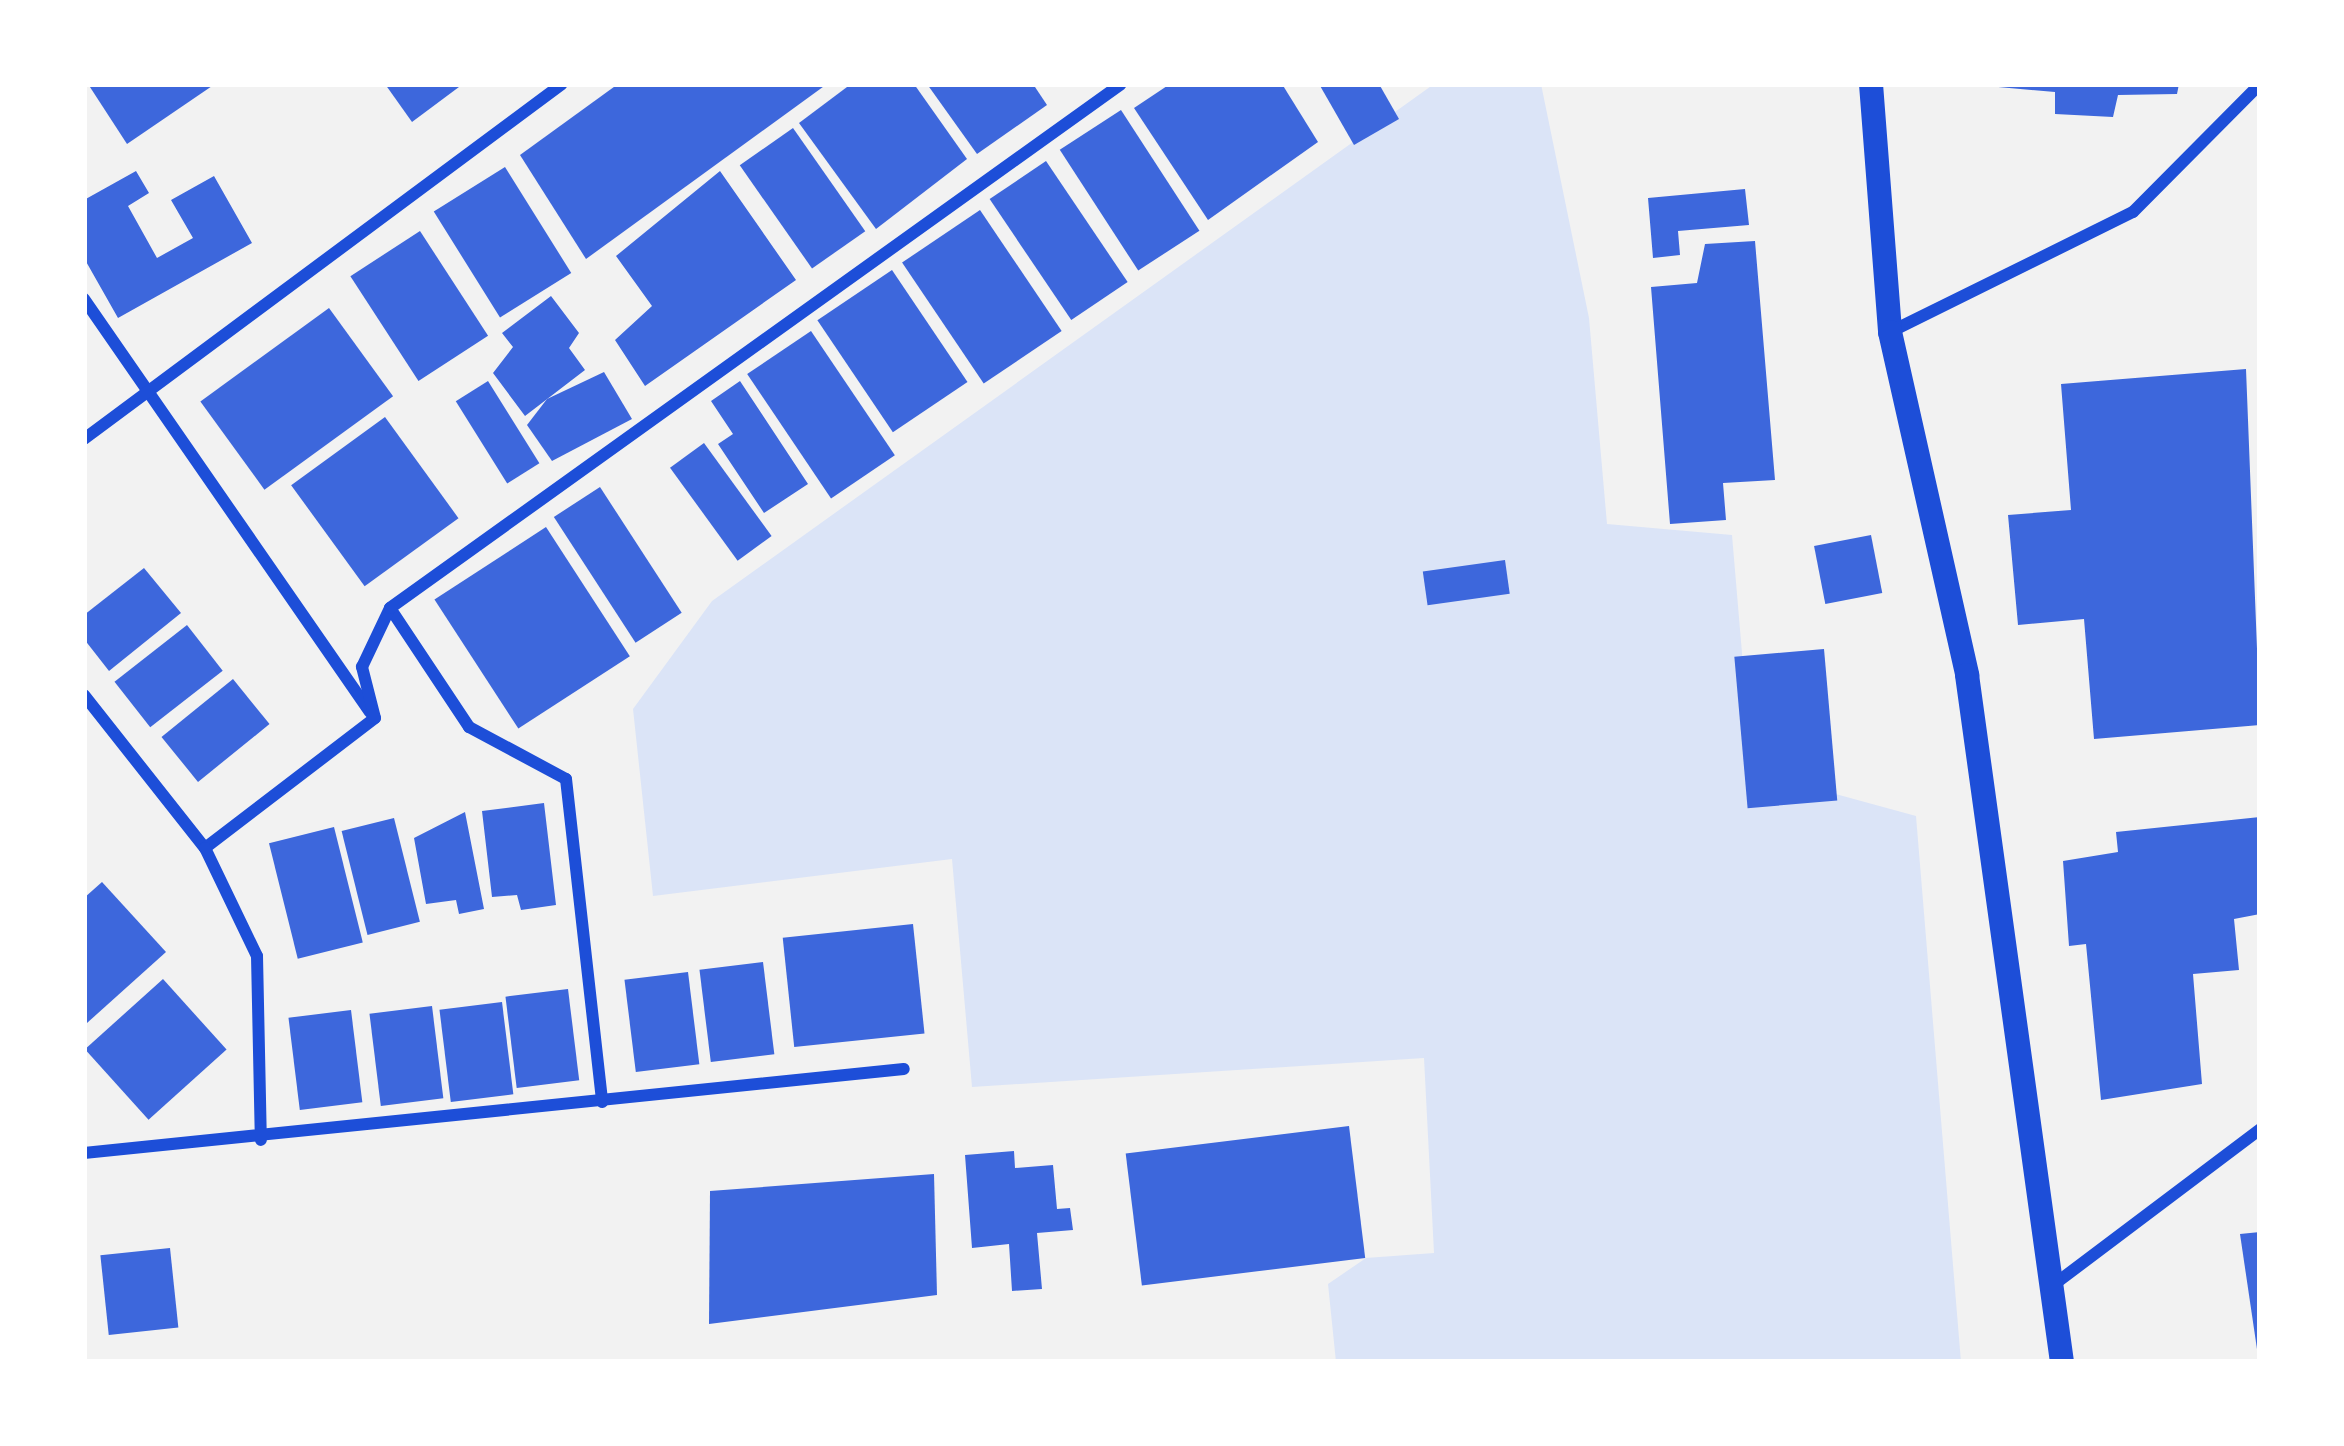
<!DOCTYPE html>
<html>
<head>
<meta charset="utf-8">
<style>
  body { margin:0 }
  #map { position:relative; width:2344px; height:1446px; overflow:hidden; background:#f2f2f2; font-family:"PT Serif",serif }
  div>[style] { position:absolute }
  .green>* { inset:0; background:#dbe4f7 }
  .building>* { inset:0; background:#3d67dc; transform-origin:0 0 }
  .minor>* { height:12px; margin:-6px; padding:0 6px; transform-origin:6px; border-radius:6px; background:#1d4ed8 }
  .secondary>* { height:24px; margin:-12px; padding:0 12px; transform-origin:12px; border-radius:12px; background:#1d4ed8 }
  span { translate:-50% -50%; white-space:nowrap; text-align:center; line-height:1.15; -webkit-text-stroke:12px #fff; paint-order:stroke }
  .frame { position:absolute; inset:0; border:87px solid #fff; pointer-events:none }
</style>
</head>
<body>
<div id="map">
  <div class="green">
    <div style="clip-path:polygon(1434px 84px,1541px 84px,1589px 318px,1607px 524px,1732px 535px,1752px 771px,1916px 816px,1961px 1362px,1336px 1362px,1328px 1284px,1366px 1258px,1434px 1253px,1424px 1058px,972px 1087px,952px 859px,653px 896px,633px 709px,712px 601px)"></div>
  </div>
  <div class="building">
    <div style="clip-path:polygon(88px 84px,215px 84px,127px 144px)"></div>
    <div style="clip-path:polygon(385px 84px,463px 84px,412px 122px)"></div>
    <div style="clip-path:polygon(618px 84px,827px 84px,586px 259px,520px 155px)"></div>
    <div style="clip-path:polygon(851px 84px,914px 84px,967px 159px,876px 229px,799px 123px)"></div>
    <div style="clip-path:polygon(927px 84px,1033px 84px,1047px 105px,977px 154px)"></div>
    <div style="clip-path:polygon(1170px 84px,1282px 84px,1318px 142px,1208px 220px,1134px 108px)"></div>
    <div style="clip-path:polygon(1319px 84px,1379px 84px,1399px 119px,1354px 145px)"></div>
    <div style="clip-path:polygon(1965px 84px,2179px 84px,2177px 94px,2118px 95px,2113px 117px,2055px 114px,2055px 92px)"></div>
    <div style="left:1121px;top:110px;width:144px;height:73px;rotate:57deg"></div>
    <div style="left:793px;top:128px;width:126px;height:65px;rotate:55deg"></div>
    <div style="left:1046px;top:161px;width:146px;height:68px;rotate:56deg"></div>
    <div style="left:505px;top:167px;width:125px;height:84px;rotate:58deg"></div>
    <div style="clip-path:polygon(136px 171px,149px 193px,128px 206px,157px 258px,193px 238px,171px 200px,214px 176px,252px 243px,118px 318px,84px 258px,84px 200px)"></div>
    <div style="clip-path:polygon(720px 171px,796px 280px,645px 386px,615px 340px,652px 306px,616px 256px)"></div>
    <div style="clip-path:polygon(1745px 189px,1749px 225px,1678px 231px,1680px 255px,1653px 258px,1648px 198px)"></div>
    <div style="left:980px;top:210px;width:146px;height:94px;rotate:56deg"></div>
    <div style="left:420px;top:231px;width:125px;height:83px;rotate:57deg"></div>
    <div style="clip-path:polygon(1755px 241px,1775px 480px,1723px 483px,1726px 520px,1670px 524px,1651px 287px,1697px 283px,1705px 244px)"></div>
    <div style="left:892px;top:270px;width:135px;height:90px;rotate:56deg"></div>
    <div style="clip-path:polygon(551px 296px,579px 333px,569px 348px,585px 370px,525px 416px,493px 373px,513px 347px,502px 333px)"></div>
    <div style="left:329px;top:308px;width:109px;height:159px;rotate:54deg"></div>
    <div style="left:811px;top:331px;width:150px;height:77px;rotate:56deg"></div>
    <div style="clip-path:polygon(2246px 369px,2260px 725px,2094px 739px,2084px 619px,2018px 625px,2008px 515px,2071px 510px,2061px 384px)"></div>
    <div style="clip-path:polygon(604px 372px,632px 419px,552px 461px,527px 425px,547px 399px)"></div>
    <div style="left:488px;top:381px;width:97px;height:38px;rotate:58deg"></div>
    <div style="clip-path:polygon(740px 381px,808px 484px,764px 513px,718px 444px,733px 434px,711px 401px)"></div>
    <div style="left:385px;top:417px;width:125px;height:116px;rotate:54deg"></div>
    <div style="left:704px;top:443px;width:115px;height:42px;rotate:54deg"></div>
    <div style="left:600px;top:487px;width:150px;height:55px;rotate:57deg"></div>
    <div style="left:546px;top:527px;width:154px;height:133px;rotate:57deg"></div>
    <div style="left:1871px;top:535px;width:59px;height:58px;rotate:79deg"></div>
    <div style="left:1505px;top:560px;width:34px;height:83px;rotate:82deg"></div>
    <div style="clip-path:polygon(144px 568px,181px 613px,109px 671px,84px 639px,84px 615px)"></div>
    <div style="left:187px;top:625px;width:58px;height:92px;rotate:52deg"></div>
    <div style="left:1824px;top:649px;width:152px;height:90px;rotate:85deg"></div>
    <div style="left:233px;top:679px;width:58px;height:92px;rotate:51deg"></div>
    <div style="clip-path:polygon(544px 803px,556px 905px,521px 910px,517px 895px,492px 897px,482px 811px)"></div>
    <div style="clip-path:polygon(465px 812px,484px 909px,459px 914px,456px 900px,426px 904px,414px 838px)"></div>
    <div style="clip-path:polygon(2260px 817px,2260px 914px,2234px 919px,2239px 970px,2193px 974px,2202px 1084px,2101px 1100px,2086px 944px,2069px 946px,2063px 861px,2118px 852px,2116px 832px)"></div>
    <div style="left:394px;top:818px;width:107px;height:54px;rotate:76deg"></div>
    <div style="left:334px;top:827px;width:119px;height:67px;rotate:76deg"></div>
    <div style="clip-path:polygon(102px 882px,166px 952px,87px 1023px,84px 898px)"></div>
    <div style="left:913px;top:924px;width:110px;height:131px;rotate:84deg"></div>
    <div style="left:763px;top:962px;width:93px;height:64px;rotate:83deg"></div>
    <div style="left:688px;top:972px;width:93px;height:64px;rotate:83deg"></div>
    <div style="left:163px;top:979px;width:95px;height:105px;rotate:48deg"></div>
    <div style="left:568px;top:989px;width:92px;height:63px;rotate:83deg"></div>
    <div style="left:502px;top:1002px;width:93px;height:63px;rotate:83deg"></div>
    <div style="left:432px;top:1006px;width:93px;height:63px;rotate:83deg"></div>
    <div style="left:351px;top:1010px;width:93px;height:63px;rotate:83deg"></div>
    <div style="left:1349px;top:1126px;width:133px;height:225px;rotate:83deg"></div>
    <div style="clip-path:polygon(1014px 1151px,1015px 1168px,1053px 1165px,1057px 1209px,1070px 1208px,1073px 1230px,1037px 1233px,1042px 1289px,1012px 1291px,1009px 1244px,972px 1248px,965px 1155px)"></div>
    <div style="clip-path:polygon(934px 1174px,937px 1295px,709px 1324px,710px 1191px)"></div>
    <div style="clip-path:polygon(2260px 1232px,2260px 1349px,2257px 1349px,2240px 1234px)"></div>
    <div style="left:170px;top:1248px;width:80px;height:70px;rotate:84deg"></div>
  </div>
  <div class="minor">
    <div style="left:84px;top:299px;width:502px;rotate:55.3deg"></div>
    <div style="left:1890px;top:332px;width:271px;rotate:-26.3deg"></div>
    <div style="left:2133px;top:212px;width:180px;rotate:-45.2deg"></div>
    <div style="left:84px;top:439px;width:595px;rotate:-36.6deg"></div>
    <div style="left:390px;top:608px;width:143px;rotate:56.4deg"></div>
    <div style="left:469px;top:727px;width:110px;rotate:28.2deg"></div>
    <div style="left:566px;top:779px;width:325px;rotate:83.6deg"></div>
    <div style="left:84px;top:695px;width:195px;rotate:51.7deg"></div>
    <div style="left:205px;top:848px;width:214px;rotate:-37.4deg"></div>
    <div style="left:375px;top:718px;width:53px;rotate:-104.3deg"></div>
    <div style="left:362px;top:667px;width:65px;rotate:-64.6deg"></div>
    <div style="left:390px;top:608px;width:899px;rotate:-35.63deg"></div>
    <div style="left:205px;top:848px;width:120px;rotate:64.3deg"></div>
    <div style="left:257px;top:956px;width:184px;rotate:88.8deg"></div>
    <div style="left:84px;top:1153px;width:824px;rotate:-5.85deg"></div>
    <div style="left:2056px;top:1283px;width:256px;rotate:-37deg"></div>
  </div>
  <div class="secondary">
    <div style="left:1871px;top:84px;width:249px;rotate:85.6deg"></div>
    <div style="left:1890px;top:332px;width:352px;rotate:77.3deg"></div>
    <div style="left:1967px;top:675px;width:694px;rotate:82.13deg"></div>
  </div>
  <div class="frame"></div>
</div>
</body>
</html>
